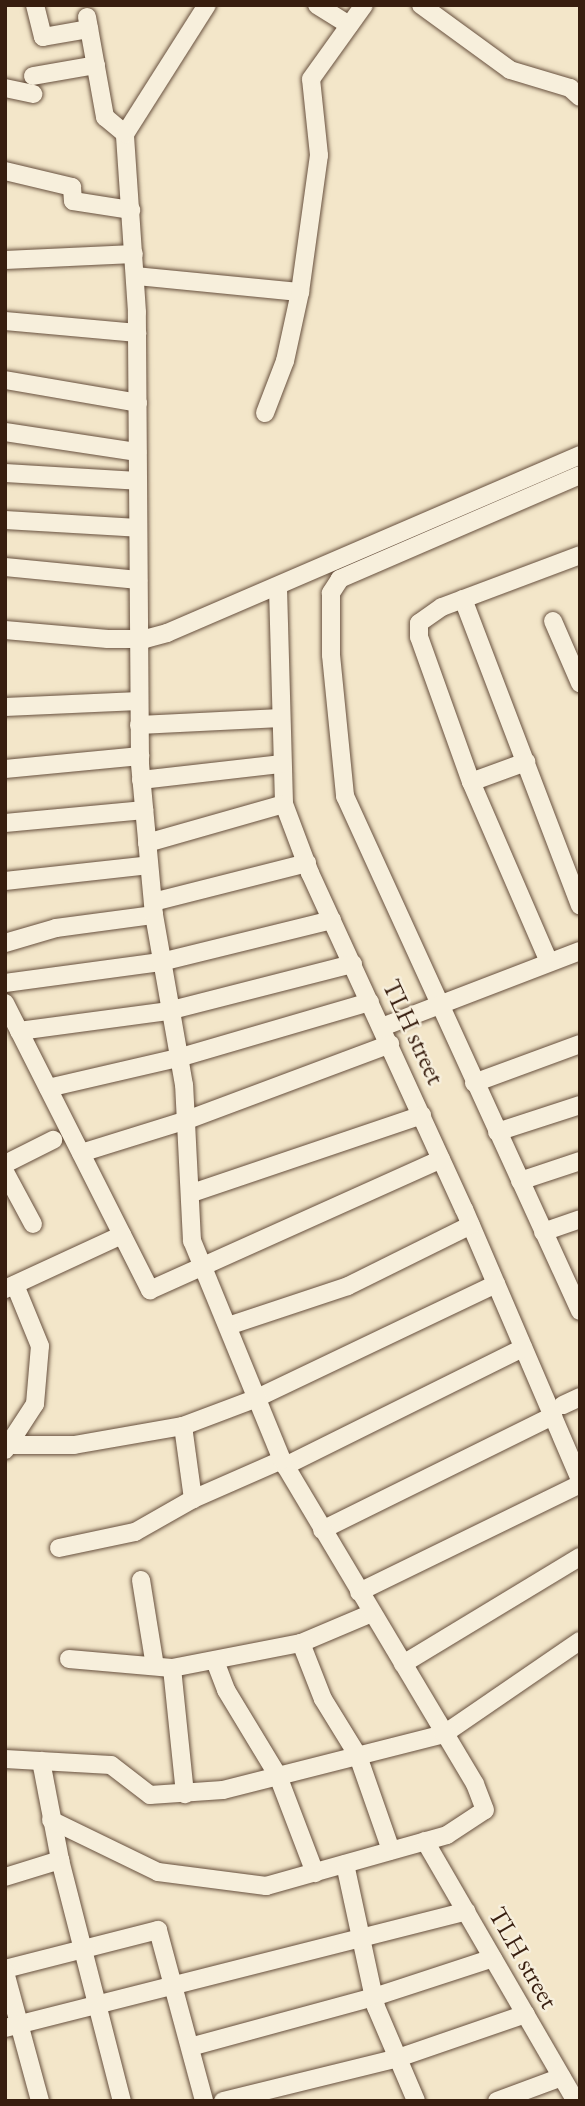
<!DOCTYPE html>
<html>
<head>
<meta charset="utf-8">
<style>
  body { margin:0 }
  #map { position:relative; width:585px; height:2106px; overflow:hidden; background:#f3e6c9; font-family:"EB Garamond",serif }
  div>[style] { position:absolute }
  .roads { filter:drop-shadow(0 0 2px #67503e) drop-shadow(0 0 2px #67503e) }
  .minor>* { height:18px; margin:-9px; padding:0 9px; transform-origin:9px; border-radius:9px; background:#f7efdc }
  span { translate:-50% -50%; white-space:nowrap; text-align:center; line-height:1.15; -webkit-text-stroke:5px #f7efdc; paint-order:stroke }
  .street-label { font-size:26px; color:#381e0f }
  .frame { position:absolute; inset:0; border:7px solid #381e0f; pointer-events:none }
</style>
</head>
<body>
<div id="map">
  <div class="roads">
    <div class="minor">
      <div style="left:35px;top:5px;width:33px;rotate:76deg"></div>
      <div style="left:43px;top:37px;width:47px;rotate:-9.9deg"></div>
      <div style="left:317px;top:5px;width:38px;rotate:32deg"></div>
      <div style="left:421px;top:5px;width:110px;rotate:36.1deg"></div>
      <div style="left:510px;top:70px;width:63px;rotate:16.7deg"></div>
      <div style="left:570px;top:88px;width:13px;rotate:42deg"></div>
      <div style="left:87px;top:17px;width:102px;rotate:79.8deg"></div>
      <div style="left:105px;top:117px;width:26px;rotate:40deg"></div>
      <div style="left:33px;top:76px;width:64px;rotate:-9.9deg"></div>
      <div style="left:5px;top:88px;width:29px;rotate:12deg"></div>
      <div style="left:5px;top:171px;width:69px;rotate:13.4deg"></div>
      <div style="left:72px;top:187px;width:14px;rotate:86deg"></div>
      <div style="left:73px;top:201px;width:59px;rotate:8.8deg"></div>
      <div style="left:5px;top:260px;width:129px;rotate:-2.7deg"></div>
      <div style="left:136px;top:276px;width:165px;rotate:5.6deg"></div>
      <div style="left:5px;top:321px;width:133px;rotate:5.2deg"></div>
      <div style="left:5px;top:380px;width:135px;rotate:9.8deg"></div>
      <div style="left:265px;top:413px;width:56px;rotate:-69deg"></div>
      <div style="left:285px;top:361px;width:71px;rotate:-77.7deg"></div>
      <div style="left:300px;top:292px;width:138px;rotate:-82.1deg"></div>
      <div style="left:319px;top:155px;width:76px;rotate:-96deg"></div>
      <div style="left:311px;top:79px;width:91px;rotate:-54.4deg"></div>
      <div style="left:5px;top:432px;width:134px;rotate:8.6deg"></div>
      <div style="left:5px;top:473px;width:133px;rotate:3.4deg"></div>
      <div style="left:580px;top:475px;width:262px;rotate:156.6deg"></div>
      <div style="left:340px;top:579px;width:17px;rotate:123deg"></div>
      <div style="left:331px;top:593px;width:62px;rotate:90deg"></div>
      <div style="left:331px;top:655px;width:142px;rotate:84.3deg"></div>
      <div style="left:345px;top:796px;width:566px;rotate:65.47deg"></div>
      <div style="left:5px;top:520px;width:133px;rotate:3.4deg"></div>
      <div style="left:5px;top:567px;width:134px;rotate:5.6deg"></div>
      <div style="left:278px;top:588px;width:216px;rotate:88.4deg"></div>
      <div style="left:284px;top:804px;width:74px;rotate:69.4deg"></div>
      <div style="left:310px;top:873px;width:370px;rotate:65.4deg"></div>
      <div style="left:464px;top:1209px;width:294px;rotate:66.8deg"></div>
      <div style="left:463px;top:599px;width:328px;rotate:69.1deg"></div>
      <div style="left:553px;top:621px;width:68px;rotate:66.5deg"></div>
      <div style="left:5px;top:630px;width:103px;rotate:5deg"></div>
      <div style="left:108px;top:639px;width:37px"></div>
      <div style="left:145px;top:639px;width:23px;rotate:-15deg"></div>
      <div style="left:167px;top:633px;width:450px;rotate:-23.3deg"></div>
      <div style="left:5px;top:707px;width:134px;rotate:-2.6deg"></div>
      <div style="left:139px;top:725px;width:142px;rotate:-2.8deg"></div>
      <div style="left:5px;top:769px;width:136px;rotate:-5.5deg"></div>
      <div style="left:141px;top:780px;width:142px;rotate:-6.5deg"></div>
      <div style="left:471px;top:782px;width:59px;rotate:-20deg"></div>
      <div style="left:5px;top:823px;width:140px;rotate:-5.3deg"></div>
      <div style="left:147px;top:843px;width:142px;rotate:-15.9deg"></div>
      <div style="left:5px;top:881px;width:145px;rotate:-6.3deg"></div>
      <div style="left:153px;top:902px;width:159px;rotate:-14.2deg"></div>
      <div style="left:5px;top:943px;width:53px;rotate:-16.4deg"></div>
      <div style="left:56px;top:928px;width:99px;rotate:-7.6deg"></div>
      <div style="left:549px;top:962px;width:196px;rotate:-113.4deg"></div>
      <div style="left:471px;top:782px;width:154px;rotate:-109.7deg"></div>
      <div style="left:419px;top:637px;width:14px;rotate:-90deg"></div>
      <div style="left:419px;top:623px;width:28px;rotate:-35deg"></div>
      <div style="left:442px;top:607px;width:147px;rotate:-20.6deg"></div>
      <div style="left:5px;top:983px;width:157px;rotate:-7.7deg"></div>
      <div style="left:161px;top:962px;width:176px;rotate:-13.8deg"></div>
      <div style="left:5px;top:1003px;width:322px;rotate:63.2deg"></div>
      <div style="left:150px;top:1290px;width:319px;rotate:-24.2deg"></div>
      <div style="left:382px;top:1027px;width:212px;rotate:-21deg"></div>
      <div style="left:19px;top:1031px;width:150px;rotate:-7.6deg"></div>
      <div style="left:168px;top:1011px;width:191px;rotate:-14.3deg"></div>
      <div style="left:474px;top:1083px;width:113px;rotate:-20.2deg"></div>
      <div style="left:48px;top:1088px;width:133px;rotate:-13deg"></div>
      <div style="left:178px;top:1058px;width:200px;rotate:-16.3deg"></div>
      <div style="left:497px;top:1132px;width:87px;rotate:-18deg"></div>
      <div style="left:81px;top:1153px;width:111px;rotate:-17.3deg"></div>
      <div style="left:187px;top:1120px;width:217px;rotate:-20.5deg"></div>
      <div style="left:5px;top:1164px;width:54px;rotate:-26.6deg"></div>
      <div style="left:5px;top:1172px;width:59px;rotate:61.7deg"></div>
      <div style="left:520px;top:1181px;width:63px;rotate:-18.4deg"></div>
      <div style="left:192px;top:1193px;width:243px;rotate:-18.7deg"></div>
      <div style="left:543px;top:1232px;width:39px;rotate:-19deg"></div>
      <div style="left:5px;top:1289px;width:129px;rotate:-24.8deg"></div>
      <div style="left:228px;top:1326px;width:126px;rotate:-18.4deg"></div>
      <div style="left:348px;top:1286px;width:137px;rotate:-26.4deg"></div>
      <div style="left:563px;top:1405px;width:19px;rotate:-25deg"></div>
      <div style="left:183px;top:1426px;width:74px;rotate:82.2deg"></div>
      <div style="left:5px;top:1445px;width:69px"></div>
      <div style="left:74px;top:1445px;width:111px;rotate:-9.9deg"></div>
      <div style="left:183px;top:1426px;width:79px;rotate:-20.7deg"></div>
      <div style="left:257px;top:1398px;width:265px;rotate:-25.5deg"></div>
      <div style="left:5px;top:1450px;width:55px;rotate:-56.9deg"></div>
      <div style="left:35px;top:1404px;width:58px;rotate:-85.1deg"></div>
      <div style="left:40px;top:1346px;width:66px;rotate:-112.3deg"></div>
      <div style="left:285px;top:1466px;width:266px;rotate:-26.4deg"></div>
      <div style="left:322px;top:1530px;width:258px;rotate:-26.3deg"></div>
      <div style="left:59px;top:1548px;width:78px;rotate:-11.9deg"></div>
      <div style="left:135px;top:1532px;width:67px;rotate:-29.6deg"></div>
      <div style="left:193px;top:1499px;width:97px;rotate:-23.7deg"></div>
      <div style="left:141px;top:1580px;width:87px;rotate:80.8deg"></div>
      <div style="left:359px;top:1592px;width:246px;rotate:-26deg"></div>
      <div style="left:301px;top:1643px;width:60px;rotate:68.6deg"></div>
      <div style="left:323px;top:1699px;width:67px;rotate:58.4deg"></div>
      <div style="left:358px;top:1756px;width:100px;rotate:70.7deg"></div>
      <div style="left:69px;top:1659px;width:103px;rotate:5deg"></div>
      <div style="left:172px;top:1668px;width:131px;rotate:-11deg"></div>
      <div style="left:301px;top:1643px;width:77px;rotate:-22.9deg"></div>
      <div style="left:215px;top:1661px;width:31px;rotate:69deg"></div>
      <div style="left:226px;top:1690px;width:100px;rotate:58.8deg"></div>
      <div style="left:278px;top:1776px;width:104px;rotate:69.1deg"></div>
      <div style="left:403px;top:1664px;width:207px;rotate:-31.2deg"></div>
      <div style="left:172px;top:1668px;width:127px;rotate:84.1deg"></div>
      <div style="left:5px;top:1759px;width:106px;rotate:3.2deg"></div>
      <div style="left:111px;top:1765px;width:49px;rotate:37.6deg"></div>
      <div style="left:150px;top:1795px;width:73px;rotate:-3.9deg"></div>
      <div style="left:223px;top:1790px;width:228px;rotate:-14.2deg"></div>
      <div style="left:444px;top:1734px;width:165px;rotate:-34.4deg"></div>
      <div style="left:41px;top:1761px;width:101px;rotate:79.1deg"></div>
      <div style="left:60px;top:1860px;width:249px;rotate:75.6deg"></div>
      <div style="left:51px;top:1820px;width:119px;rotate:25.9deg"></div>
      <div style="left:158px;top:1872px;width:109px;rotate:7.4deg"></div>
      <div style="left:266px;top:1886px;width:188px;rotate:-15.7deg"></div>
      <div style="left:447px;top:1835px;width:45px;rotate:-33.3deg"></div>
      <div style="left:485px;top:1810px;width:28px;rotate:-111deg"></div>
      <div style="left:475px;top:1784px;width:377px;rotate:-120.8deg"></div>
      <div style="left:282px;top:1460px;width:237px;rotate:-112.3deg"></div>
      <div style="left:192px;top:1241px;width:156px;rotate:-92.9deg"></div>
      <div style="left:184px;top:1085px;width:173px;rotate:-100deg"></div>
      <div style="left:154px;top:915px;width:153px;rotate:-95.3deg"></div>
      <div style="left:140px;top:763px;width:451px;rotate:-90.4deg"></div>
      <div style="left:137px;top:312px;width:178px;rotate:-93.9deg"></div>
      <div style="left:125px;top:134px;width:153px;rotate:-57.6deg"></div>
      <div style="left:425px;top:1841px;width:301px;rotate:59.9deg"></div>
      <div style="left:345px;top:1864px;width:146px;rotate:77.8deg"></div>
      <div style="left:376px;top:2007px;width:102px;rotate:66.9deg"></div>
      <div style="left:5px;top:1877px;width:58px;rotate:-17.2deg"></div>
      <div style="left:5px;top:1969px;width:158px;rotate:-14.3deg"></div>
      <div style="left:158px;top:1930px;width:177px;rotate:74.9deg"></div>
      <div style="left:5px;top:1972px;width:134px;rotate:74.8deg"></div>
      <div style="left:5px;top:2028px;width:476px;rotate:-14.2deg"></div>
      <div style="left:190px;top:2047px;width:191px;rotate:-15.2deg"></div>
      <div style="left:374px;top:1997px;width:125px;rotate:-18.1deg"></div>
      <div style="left:223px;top:2101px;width:180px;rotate:-13.8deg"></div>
      <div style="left:398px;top:2058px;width:135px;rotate:-19deg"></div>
      <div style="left:497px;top:2101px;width:69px;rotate:-20.3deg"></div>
    </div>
  </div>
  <div class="street-label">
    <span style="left:413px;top:1032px;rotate:65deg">TLH street</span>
    <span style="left:523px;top:1958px;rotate:60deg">TLH street</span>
  </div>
  <div class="frame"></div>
</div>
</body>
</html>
